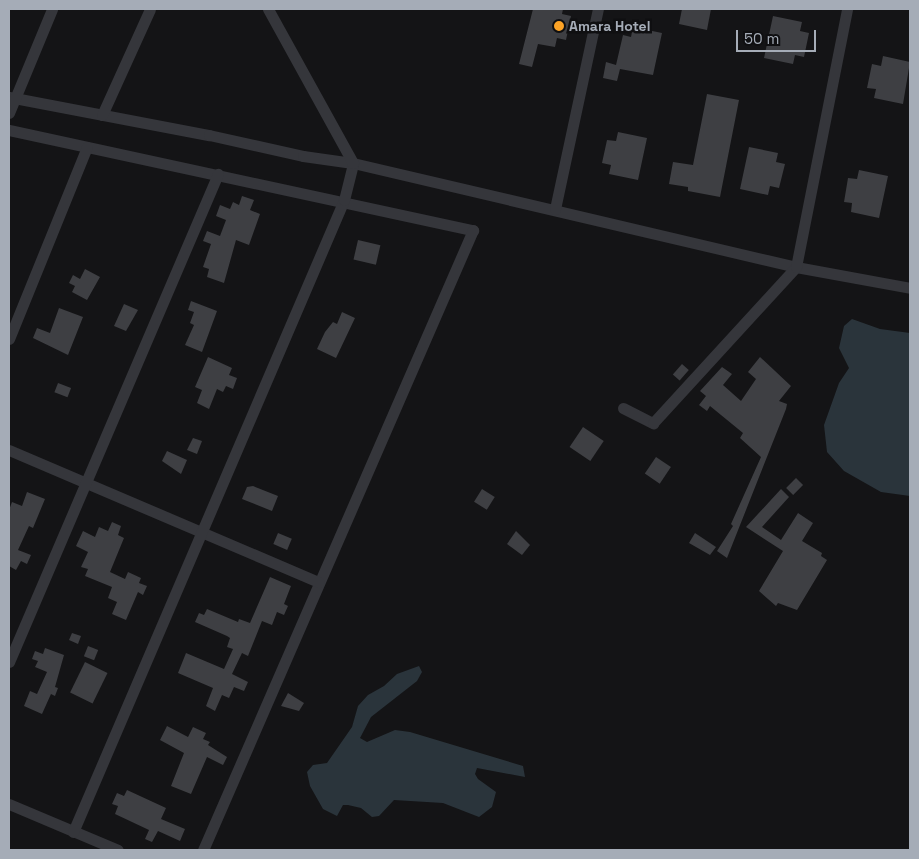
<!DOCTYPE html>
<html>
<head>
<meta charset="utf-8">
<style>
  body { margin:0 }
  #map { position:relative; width:919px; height:859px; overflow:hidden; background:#141416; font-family:"Space Grotesk",sans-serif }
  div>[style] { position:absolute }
  .water>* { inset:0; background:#2a343b }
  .building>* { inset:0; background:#3e3f43; transform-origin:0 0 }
  .minor>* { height:11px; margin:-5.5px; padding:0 5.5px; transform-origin:5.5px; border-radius:5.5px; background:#35363b }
  .dots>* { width:14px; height:14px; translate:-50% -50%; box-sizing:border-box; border:2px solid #0f0f11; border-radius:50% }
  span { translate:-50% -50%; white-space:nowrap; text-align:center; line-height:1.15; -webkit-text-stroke:5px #0f0f11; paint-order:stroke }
  .poi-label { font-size:14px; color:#a5acb7; font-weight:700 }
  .left { translate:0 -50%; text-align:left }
  .frame { position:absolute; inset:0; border:10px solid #a5acb7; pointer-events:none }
  .scale { position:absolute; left:736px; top:30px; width:80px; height:22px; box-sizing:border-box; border:2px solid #a5acb7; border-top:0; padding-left:6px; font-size:15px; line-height:18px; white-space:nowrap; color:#a5acb7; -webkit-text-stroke:4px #0f0f11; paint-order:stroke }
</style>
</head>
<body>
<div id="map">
  <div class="water">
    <div style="clip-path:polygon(852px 319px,880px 329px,910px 333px,910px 496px,881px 492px,844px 471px,827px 452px,824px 425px,839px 383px,849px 368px,839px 348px,844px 326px)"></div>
    <div style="clip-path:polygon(419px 666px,422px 672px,417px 681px,371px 717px,360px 738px,367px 742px,395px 730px,410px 732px,523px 766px,525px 777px,477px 768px,475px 774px,478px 779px,496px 792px,492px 807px,479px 817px,443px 803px,394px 800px,379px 816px,372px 817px,361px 808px,348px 805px,343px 805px,337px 816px,323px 809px,310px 786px,307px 772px,313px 765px,327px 763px,352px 727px,358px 706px,368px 695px,384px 686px,397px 674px)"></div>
  </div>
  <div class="building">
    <div style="clip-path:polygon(533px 9px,563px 9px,562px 14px,571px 16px,566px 40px,557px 38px,555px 47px,538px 44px,532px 67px,519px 64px)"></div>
    <div style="clip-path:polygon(682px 9px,711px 9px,707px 30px,679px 24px)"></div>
    <div style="clip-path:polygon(773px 16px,802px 22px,800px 31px,809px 33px,804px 57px,795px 55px,793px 64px,764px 58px)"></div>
    <div style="clip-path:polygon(633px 27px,662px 33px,653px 75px,620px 69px,617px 81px,603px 78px,606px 62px,616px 65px,623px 35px,631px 37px)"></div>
    <div style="clip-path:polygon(883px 56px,910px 62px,903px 104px,874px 98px,876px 89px,867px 88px,872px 64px,881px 66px)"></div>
    <div style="clip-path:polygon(707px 94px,739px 100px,720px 197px,688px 191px,688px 187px,669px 184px,673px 162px,693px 165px)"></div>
    <div style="clip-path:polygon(618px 132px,647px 138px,638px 180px,609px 174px,611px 165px,602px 163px,607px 140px,616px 141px)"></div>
    <div style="clip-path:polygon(749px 147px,778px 153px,776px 162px,785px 164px,779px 188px,770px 186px,768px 195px,740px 189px)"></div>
    <div style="clip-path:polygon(859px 170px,888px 176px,879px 218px,851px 212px,852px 203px,844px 202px,848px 178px,857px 179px)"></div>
    <div style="clip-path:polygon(242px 196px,254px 200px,250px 210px,260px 214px,249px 245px,236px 240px,224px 283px,207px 277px,209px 269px,203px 267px,211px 244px,203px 241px,207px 231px,220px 236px,226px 220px,216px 216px,220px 205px,230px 209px,233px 202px,239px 205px)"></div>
    <div style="left:358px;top:240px;width:23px;height:20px;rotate:13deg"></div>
    <div style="clip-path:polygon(85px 269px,100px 277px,87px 300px,72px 292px,75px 286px,69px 283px,73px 275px,80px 279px)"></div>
    <div style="clip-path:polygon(191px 301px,217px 311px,202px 352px,185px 345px,194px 325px,190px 323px,194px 312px,188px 310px)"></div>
    <div style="clip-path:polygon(124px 304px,138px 310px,126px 331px,114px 326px)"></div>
    <div style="clip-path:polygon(59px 308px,83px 317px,68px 355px,33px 338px,37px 328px,50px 333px)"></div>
    <div style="clip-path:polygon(342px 312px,355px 318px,336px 358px,317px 349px,325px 332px,333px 322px,337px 324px)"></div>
    <div style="clip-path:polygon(208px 357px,232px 368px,229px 375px,237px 378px,233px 389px,226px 386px,223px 392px,217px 389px,209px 409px,197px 403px,202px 390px,195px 387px)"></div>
    <div style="clip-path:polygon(760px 357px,791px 386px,779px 401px,787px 404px,786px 409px,727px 558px,717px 551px,733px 526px,731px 524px,761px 457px,740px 438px,743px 433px,710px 406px,707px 411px,699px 405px,706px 396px,700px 391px,722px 367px,732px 374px,723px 385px,741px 401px,756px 379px,748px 372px)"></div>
    <div style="left:682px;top:364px;width:9px;height:14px;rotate:41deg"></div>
    <div style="left:58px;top:383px;width:14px;height:10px;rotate:21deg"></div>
    <div style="left:583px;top:427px;width:25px;height:24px;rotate:34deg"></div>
    <div style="clip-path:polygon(193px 438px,202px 441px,197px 454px,187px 450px)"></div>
    <div style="clip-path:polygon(167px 451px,187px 460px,181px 474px,162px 461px)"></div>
    <div style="left:656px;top:457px;width:18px;height:20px;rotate:34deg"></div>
    <div style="left:796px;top:478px;width:10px;height:14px;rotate:45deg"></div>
    <div style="clip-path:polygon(253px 486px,278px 496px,272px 511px,242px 499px,247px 487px)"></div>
    <div style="left:482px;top:489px;width:15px;height:15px;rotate:32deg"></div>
    <div style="clip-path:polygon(781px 489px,789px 497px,762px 527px,781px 540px,798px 513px,813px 523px,802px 541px,822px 553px,821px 556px,827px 560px,797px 610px,778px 603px,776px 606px,759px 591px,783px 551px,746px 527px)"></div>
    <div style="clip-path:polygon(27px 492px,45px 499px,33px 528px,29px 526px,18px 550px,31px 555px,27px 564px,21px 561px,16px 570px,9px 566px,9px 510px,12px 502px,22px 506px)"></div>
    <div style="clip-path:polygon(112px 522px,121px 526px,118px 535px,124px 538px,110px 572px,125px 579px,128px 572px,141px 578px,139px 583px,147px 586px,143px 595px,138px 592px,126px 620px,112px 614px,117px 602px,108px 598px,112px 587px,85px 576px,88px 569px,81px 567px,88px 552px,76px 546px,83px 531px,95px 537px,99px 527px,108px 531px)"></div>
    <div style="clip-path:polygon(516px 531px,530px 545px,522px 555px,507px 544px)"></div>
    <div style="left:278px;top:533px;width:15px;height:12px;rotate:23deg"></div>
    <div style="clip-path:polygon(695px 533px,716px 547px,710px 555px,689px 543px)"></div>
    <div style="clip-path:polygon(270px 577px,291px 586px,284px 604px,288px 606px,284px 615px,277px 612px,272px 625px,262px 621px,248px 656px,242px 653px,232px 674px,248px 682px,244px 691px,234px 687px,229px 698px,222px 695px,215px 711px,206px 706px,213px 688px,178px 673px,186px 653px,224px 669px,233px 649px,227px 647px,230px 638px,227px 636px,195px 622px,199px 613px,204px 615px,207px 609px,238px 622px,239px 619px,250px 623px)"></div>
    <div style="clip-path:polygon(72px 633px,81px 636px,78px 644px,69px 640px)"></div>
    <div style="left:88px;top:646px;width:11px;height:11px;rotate:22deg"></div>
    <div style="clip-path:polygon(45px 648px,64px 655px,55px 687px,58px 688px,55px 696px,51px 694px,42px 714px,24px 706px,30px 691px,37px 694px,47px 672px,35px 667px,38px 661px,32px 659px,35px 651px,43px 654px)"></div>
    <div style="left:85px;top:662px;width:25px;height:34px;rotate:26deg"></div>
    <div style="clip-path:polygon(288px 693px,304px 703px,299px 711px,281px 706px)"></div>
    <div style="clip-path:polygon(167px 726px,188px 737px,193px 727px,206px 733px,203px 739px,210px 742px,208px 745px,227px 757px,223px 765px,207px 757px,191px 794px,171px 786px,184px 753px,160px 740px)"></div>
    <div style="clip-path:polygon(127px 790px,166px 808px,161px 819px,185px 829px,180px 841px,158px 831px,152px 842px,145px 839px,149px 830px,115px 814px,118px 806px,112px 804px,117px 793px,124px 796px)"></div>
  </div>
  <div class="minor">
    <div style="left:9px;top:97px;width:204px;rotate:10.8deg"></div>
    <div style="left:209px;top:135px;width:96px;rotate:12.6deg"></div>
    <div style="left:303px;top:156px;width:50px;rotate:8deg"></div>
    <div style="left:353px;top:163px;width:455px;rotate:13.2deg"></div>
    <div style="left:796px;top:267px;width:116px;rotate:10.4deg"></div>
    <div style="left:9px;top:113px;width:113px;rotate:-67.5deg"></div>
    <div style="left:102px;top:115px;width:116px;rotate:-65.6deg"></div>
    <div style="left:9px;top:130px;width:475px;rotate:12.2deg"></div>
    <div style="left:473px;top:230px;width:676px;rotate:113.53deg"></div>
    <div style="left:555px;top:209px;width:205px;rotate:-77.9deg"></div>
    <div style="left:9px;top:339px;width:207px;rotate:-67.9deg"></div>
    <div style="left:623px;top:408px;width:34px;rotate:27deg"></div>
    <div style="left:653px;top:423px;width:212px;rotate:-47.5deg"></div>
    <div style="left:796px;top:267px;width:263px;rotate:-78.8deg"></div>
    <div style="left:9px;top:450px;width:337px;rotate:23.1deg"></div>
    <div style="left:9px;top:662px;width:531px;rotate:-66.82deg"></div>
    <div style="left:9px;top:804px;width:118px;rotate:22.9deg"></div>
    <div style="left:73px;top:832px;width:688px;rotate:-66.79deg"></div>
    <div style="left:344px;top:200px;width:38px;rotate:-76deg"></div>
    <div style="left:353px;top:163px;width:176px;rotate:-118.9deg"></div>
  </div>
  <div class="dots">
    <div style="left:559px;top:26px;background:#fca326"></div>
  </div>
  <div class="poi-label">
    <span class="left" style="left:569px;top:26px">Amara Hotel</span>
  </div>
  <div class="frame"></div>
  <div class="scale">50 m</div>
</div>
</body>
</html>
